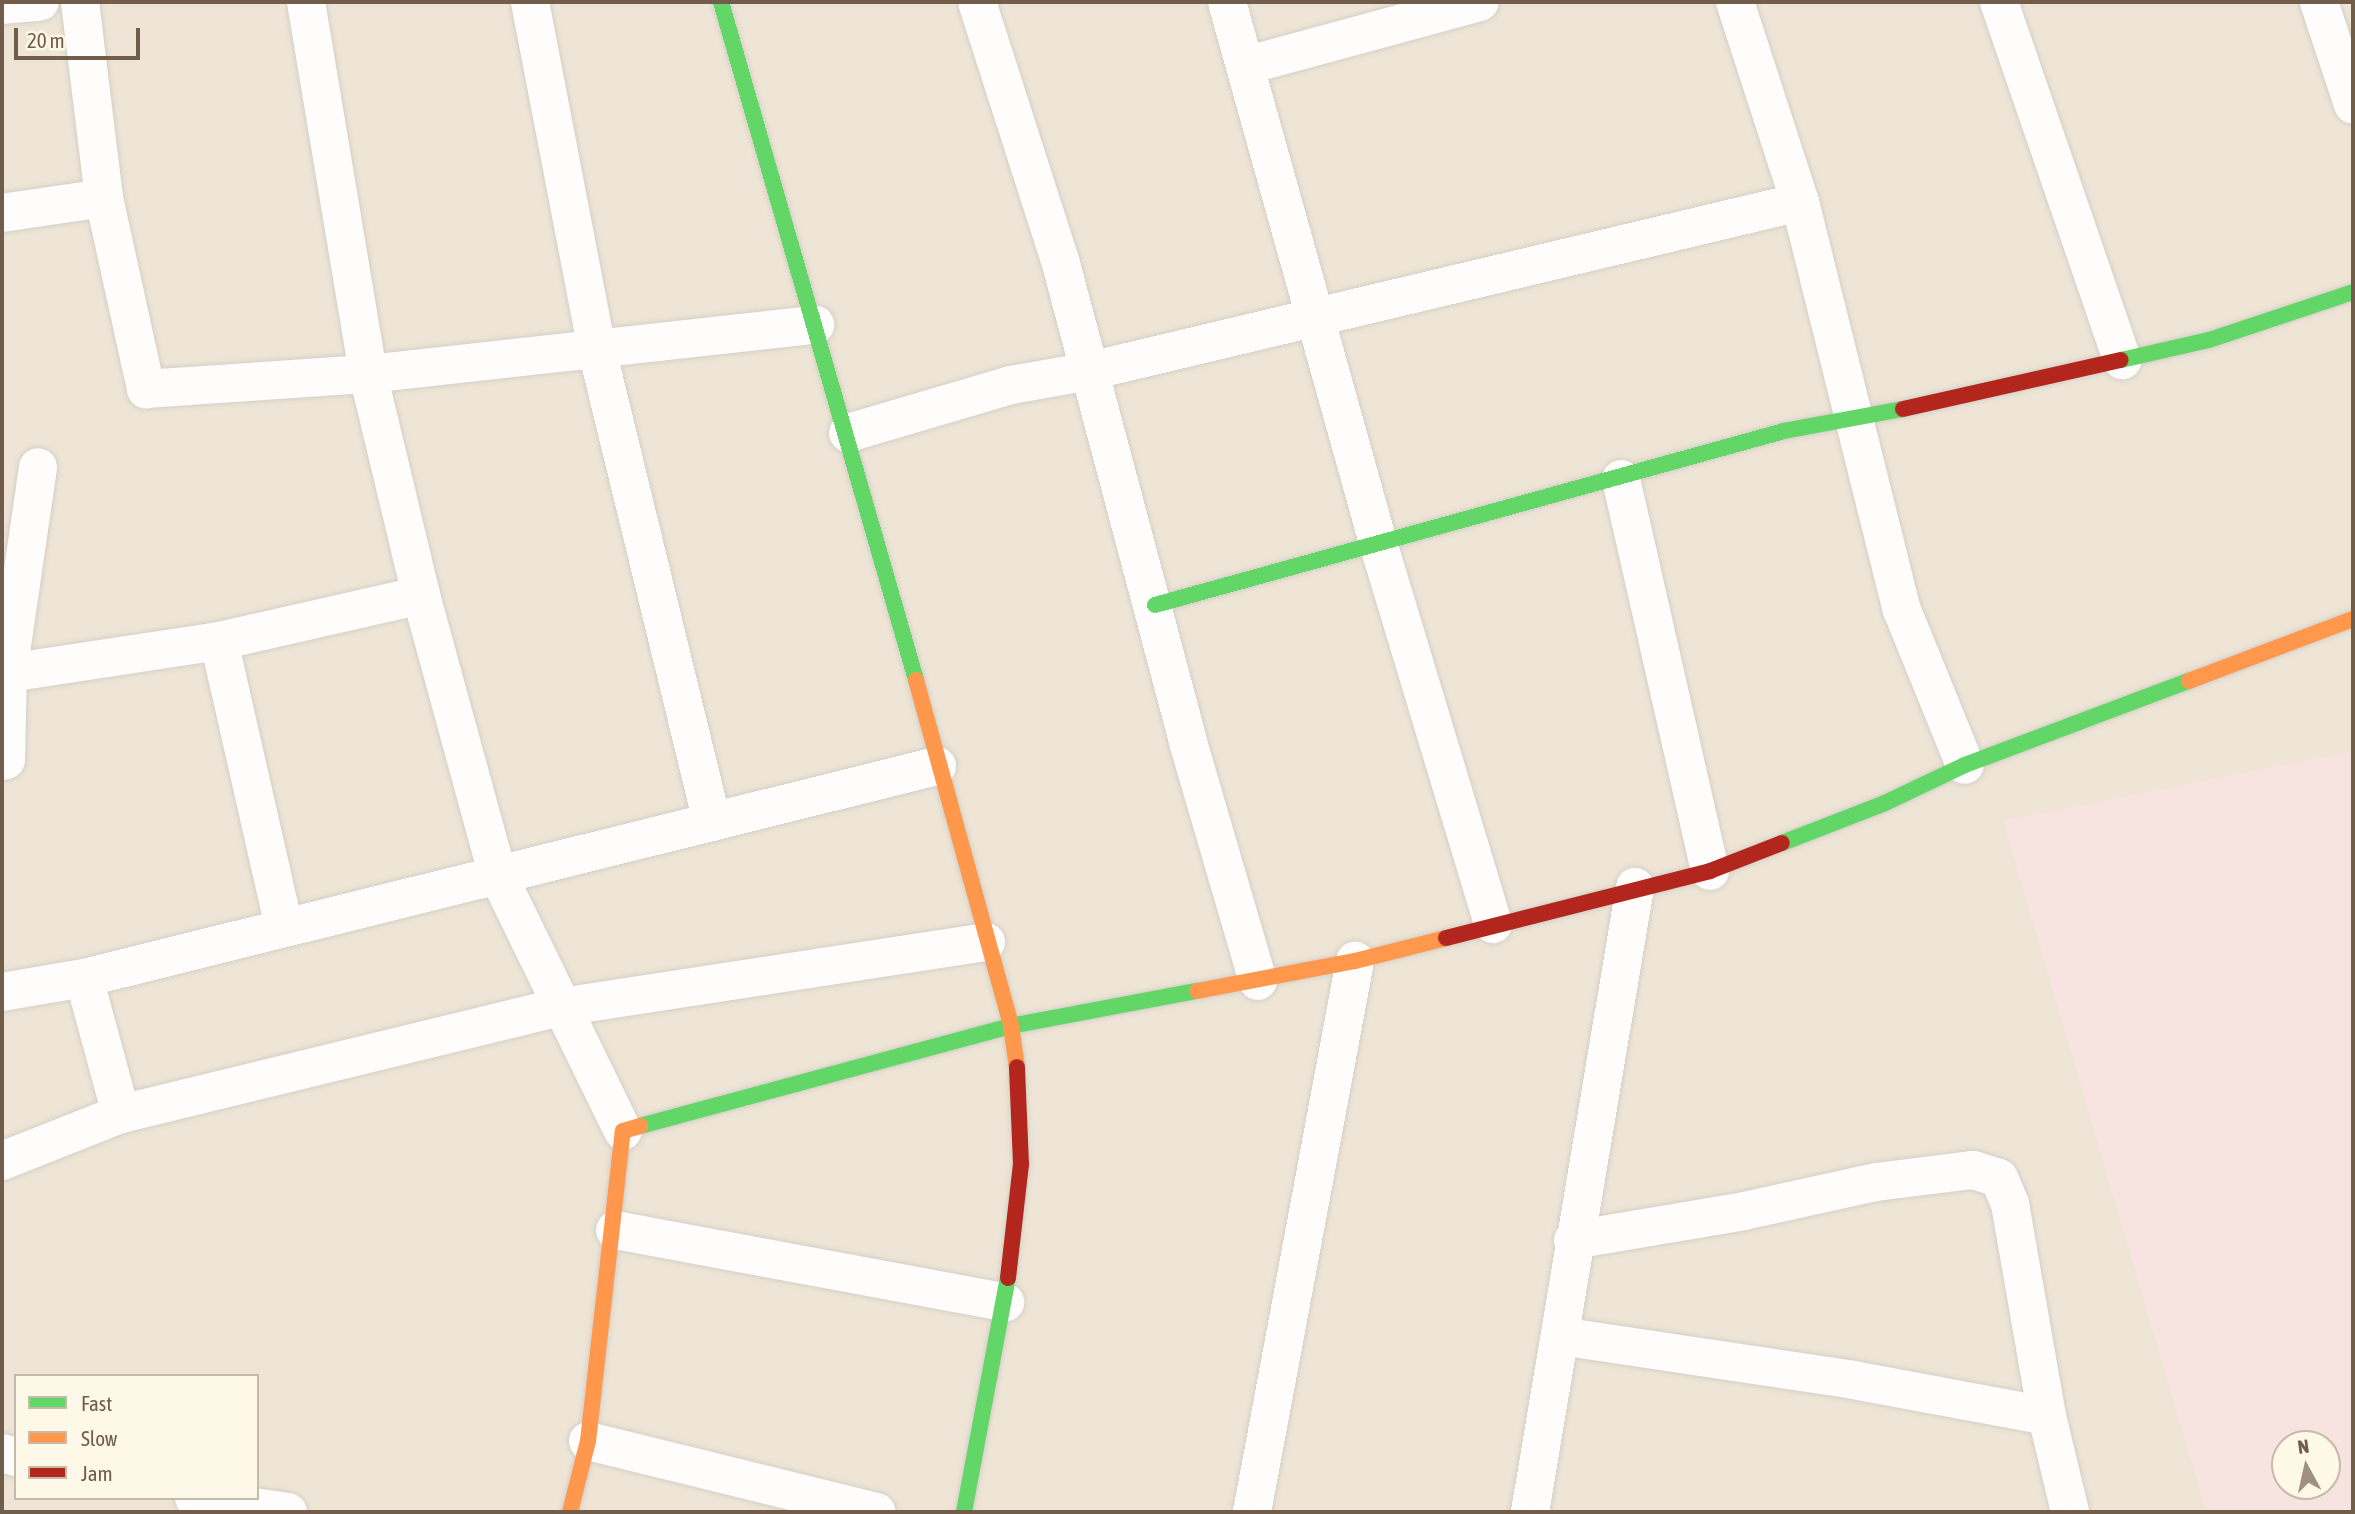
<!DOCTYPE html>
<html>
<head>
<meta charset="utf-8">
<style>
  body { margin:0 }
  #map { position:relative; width:2355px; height:1514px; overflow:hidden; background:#f5f2e9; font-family:"Asap Condensed",sans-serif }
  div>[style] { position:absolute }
  .residential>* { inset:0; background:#eee5d6 }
  .medical>* { inset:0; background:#f7e3e0 }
  .roads { filter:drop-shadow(0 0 2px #d4cfc7) drop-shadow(0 0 2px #d4cfc7) }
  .street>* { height:38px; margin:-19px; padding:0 19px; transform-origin:19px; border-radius:19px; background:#fefdfc }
  .fast>* { height:16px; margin:-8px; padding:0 8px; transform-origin:8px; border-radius:8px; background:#63d668 }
  .slow>* { height:16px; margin:-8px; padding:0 8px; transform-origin:8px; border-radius:8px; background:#ff974d }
  .jam>* { height:16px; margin:-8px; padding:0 8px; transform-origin:8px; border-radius:8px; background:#b3261e }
  span { translate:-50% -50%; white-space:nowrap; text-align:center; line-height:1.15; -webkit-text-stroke:5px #fef8e9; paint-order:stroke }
  .frame { position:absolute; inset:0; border:4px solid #725c4a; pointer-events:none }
  .legend { position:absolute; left:14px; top:1374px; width:245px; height:126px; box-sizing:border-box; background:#fef8e9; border:2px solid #c6baa9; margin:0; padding:9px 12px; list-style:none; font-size:21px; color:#725c4a }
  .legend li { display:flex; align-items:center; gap:14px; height:35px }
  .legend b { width:35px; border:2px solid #c6baa9 }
  .north { position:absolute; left:2271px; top:1430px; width:70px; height:70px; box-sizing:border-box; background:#fef8e9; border:2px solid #c6baa9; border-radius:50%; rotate:352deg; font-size:19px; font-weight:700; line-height:28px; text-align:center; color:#725c4a }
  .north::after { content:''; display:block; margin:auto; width:24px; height:32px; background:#a09082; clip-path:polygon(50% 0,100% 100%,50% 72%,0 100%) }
  .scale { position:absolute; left:14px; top:28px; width:126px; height:32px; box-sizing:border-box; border:4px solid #725c4a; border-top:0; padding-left:9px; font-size:21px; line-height:24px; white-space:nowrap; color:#725c4a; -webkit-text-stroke:5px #fef8e9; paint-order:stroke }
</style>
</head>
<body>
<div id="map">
  <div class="residential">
    <div style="clip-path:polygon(evenodd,2px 2px,2353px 2px,2353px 1512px,2px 1512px,2px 2px,16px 1376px,257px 1376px,257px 1498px,16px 1498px,16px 1376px,2px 2px,2285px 1444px,2327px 1444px,2327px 1486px,2285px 1486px,2285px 1444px)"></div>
  </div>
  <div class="medical">
    <div style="clip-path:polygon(evenodd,2353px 751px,2353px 1512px,2206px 1512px,2003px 821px,2353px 751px,2285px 1444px,2327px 1444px,2327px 1486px,2285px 1486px,2285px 1444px)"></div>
  </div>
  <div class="roads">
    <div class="street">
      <div style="left:80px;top:2px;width:197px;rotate:83deg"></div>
      <div style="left:104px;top:198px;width:196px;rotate:77.6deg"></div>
      <div style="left:146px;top:389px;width:223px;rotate:-3.9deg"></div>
      <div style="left:368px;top:374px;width:450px;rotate:-6.3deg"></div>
      <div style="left:306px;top:2px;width:377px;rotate:80.5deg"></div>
      <div style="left:368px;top:374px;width:227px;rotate:76.5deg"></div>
      <div style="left:421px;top:595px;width:288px;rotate:74.7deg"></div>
      <div style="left:497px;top:873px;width:287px;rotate:64deg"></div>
      <div style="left:530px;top:2px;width:354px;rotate:79.1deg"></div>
      <div style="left:597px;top:350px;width:486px;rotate:76.3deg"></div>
      <div style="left:977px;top:2px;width:271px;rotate:72.2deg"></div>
      <div style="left:1060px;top:260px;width:499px;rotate:75.1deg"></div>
      <div style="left:1188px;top:742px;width:249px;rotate:73.7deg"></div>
      <div style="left:1227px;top:2px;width:565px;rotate:74.39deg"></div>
      <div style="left:1379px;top:546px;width:395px;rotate:73.2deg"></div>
      <div style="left:1999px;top:2px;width:379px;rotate:71deg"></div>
      <div style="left:2319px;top:2px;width:108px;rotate:71.7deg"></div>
      <div style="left:2px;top:5px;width:38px;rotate:-5deg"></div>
      <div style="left:1248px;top:65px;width:240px;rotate:-15.2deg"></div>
      <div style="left:1800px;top:202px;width:421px;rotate:76deg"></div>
      <div style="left:1902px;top:610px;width:167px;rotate:67.9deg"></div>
      <div style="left:2px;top:213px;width:103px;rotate:-8.4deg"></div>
      <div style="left:848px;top:433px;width:170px;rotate:-16.4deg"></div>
      <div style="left:1011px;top:385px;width:80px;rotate:-10deg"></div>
      <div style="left:1090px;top:371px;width:730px;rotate:-13.39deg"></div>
      <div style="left:1800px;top:202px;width:210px;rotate:-108deg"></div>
      <div style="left:1621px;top:479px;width:402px;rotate:77.2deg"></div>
      <div style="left:219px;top:641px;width:293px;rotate:77.2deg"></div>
      <div style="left:8px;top:673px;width:213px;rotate:-8.6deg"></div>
      <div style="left:219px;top:641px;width:207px;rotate:-12.8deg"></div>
      <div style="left:2px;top:761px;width:4px;rotate:-14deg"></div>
      <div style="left:6px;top:760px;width:87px;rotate:-88.7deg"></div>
      <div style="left:8px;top:673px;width:208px;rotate:-81.7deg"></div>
      <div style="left:84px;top:978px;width:141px;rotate:74.8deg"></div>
      <div style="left:2px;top:992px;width:83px;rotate:-9.7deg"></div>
      <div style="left:84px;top:978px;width:879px;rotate:-13.96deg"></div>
      <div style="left:2px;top:1161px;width:128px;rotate:-21.6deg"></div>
      <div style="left:121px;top:1114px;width:453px;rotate:-13.7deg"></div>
      <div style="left:561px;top:1007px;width:430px;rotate:-8.7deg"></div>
      <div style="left:615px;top:1230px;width:397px;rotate:10.5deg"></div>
      <div style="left:1573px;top:1240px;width:173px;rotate:-9.6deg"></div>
      <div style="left:1744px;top:1211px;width:135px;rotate:-12.4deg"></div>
      <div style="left:1876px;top:1182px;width:98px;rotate:-7.1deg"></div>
      <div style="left:1973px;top:1170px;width:27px;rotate:17deg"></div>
      <div style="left:1999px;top:1178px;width:28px;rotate:67deg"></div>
      <div style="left:2010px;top:1204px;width:215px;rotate:80.1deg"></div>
      <div style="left:2047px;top:1416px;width:99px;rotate:76.5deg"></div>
      <div style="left:1560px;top:1336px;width:296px;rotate:8.5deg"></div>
      <div style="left:1853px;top:1380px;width:197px;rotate:10.5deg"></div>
      <div style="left:588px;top:1441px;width:297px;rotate:13.8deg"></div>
      <div style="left:2px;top:1453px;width:15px;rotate:16deg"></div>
      <div style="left:194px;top:1498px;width:95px;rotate:8.5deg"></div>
      <div style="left:1252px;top:1512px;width:561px;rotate:-79.41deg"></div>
      <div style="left:1530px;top:1512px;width:634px;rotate:-80.46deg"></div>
    </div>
    <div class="fast">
      <div style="left:721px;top:2px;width:705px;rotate:73.95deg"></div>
      <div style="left:2121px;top:360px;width:90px;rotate:-12.8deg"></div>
      <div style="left:2209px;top:340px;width:152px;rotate:-18.4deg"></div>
      <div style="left:1155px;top:605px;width:653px;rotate:-15.46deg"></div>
      <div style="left:1784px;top:431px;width:121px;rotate:-10.5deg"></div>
      <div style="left:1782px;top:843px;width:110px;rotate:-21.2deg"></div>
      <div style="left:1885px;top:803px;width:89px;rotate:-25.4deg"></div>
      <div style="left:1965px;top:765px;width:239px;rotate:-20.6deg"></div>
      <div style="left:640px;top:1126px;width:384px;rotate:-15.1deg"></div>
      <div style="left:1011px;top:1026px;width:189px;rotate:-10.7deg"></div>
      <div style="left:964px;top:1512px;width:238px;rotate:-79.4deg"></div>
    </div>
    <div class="slow">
      <div style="left:916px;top:680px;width:359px;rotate:74.6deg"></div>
      <div style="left:1011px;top:1026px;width:41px;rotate:81.7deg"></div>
      <div style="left:2189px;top:681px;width:175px;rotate:-20.7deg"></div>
      <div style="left:1197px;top:991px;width:161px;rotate:-10.8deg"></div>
      <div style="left:1355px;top:961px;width:94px;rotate:-14.2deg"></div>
      <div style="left:570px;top:1512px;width:73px;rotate:-75.8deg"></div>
      <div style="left:588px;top:1441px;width:312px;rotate:-83.6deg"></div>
      <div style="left:623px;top:1131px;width:18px;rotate:-16deg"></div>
    </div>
    <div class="jam">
      <div style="left:1903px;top:409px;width:223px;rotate:-12.7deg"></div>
      <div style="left:1446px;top:938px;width:272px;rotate:-14.2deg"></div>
      <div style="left:1710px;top:871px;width:77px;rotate:-21.3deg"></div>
      <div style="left:1008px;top:1278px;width:115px;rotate:-83.5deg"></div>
      <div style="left:1021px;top:1164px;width:97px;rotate:-92.4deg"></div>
    </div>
  </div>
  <div class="frame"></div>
  <ul class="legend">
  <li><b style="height:9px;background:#63d668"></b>Fast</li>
  <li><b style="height:9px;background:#ff974d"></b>Slow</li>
  <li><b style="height:9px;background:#b3261e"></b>Jam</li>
  </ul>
  <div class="north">N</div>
  <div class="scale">20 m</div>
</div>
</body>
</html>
